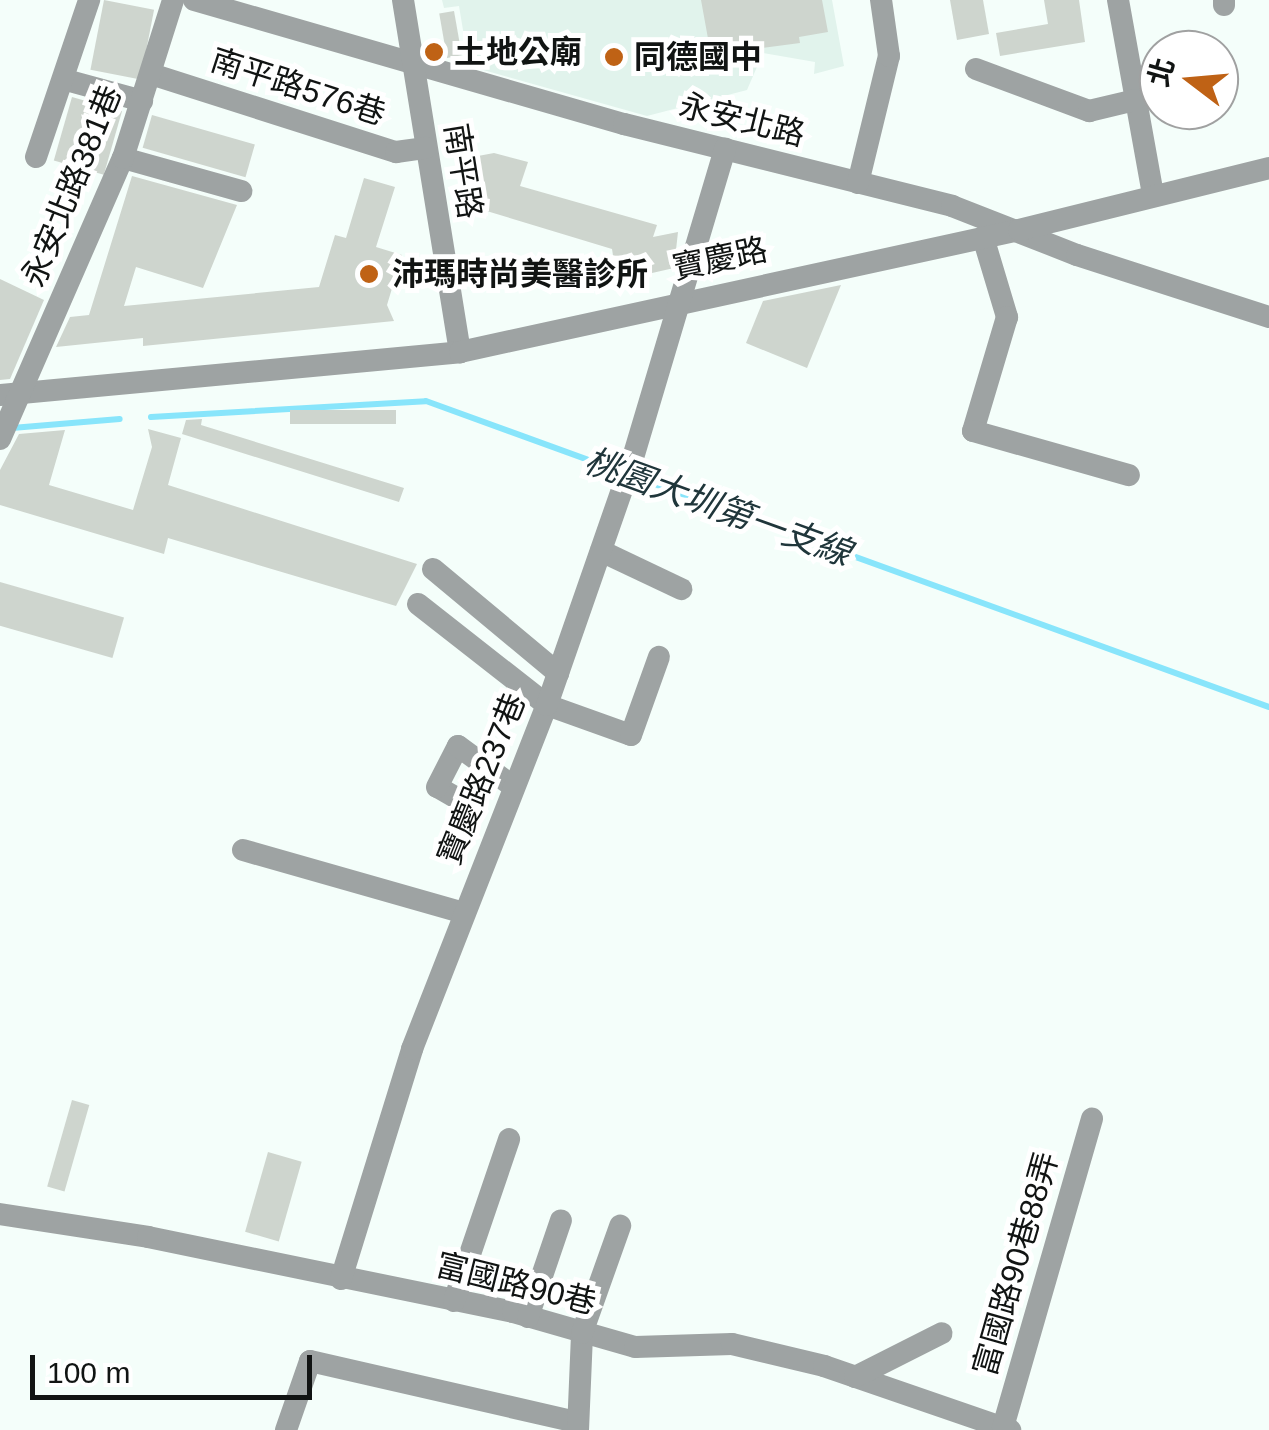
<!DOCTYPE html>
<html>
<head>
<meta charset="utf-8">
<style>
  body { margin:0 }
  #map { position:relative; width:1269px; height:1430px; overflow:hidden; background:#f4fefa; font-family:Arial,"Noto Sans TC",sans-serif }
  div>[style] { position:absolute }
  .built>* { inset:0; background:#e1f3ec }
  .stream>* { height:6px; margin:-3px; padding:0 3px; transform-origin:3px; border-radius:3px; background:#88e5fb }
  .building>* { inset:0; background:#ced5ce; transform-origin:0 0 }
  .minor>* { height:22px; margin:-11px; padding:0 11px; transform-origin:11px; border-radius:11px; background:#9ea3a3 }
  .dots>* { width:28px; height:28px; translate:-50% -50%; box-sizing:border-box; border:5px solid #fff; border-radius:50% }
  span { translate:-50% -50%; white-space:nowrap; text-align:center; line-height:1.15; -webkit-text-stroke:10px #fff; paint-order:stroke }
  .poi-label { font-size:32px; color:#111413; font-weight:700 }
  .left { translate:0 -50%; text-align:left }
  .street-label { font-size:32px; color:#111413 }
  .water-label { font-size:35px; color:#20363b; font-style:italic }
  .north { position:absolute; left:1139px; top:30px; width:100px; height:100px; box-sizing:border-box; background:#fff; border:2px solid #a0a1a1; border-radius:50%; rotate:286deg; font-size:28px; font-weight:700; line-height:40px; text-align:center; color:#111413 }
  .north::after { content:''; display:block; margin:auto; width:35px; height:45px; background:#bf6215; clip-path:polygon(50% 0,100% 100%,50% 72%,0 100%) }
  .scale { position:absolute; left:30px; top:1355px; width:282px; height:45px; box-sizing:border-box; border:5px solid #111413; border-top:0; padding-left:12px; font-size:30px; line-height:35px; white-space:nowrap; color:#111413; -webkit-text-stroke:8px #fff; paint-order:stroke }
</style>
</head>
<body>
<div id="map">
  <div class="built">
    <div style="clip-path:polygon(442px 0,832px 0,844px 66px,814px 74px,815px 62px,763px 53px,747px 90px,647px 116px,469px 66px,459px 6px,444px 8px)"></div>
  </div>
  <div class="stream">
    <div style="left:151px;top:417px;width:275px;rotate:-3.3deg"></div>
    <div style="left:426px;top:401px;width:897px;rotate:19.95deg"></div>
    <div style="left:12px;top:428px;width:108px;rotate:-4.8deg"></div>
  </div>
  <div class="building">
    <div style="left:104px;top:0;width:51px;height:71px;rotate:11deg"></div>
    <div style="clip-path:polygon(701px 0,822px 0,828px 32px,799px 37px,800px 43px,711px 55px)"></div>
    <div style="clip-path:polygon(950px 0,983px 0,989px 34px,957px 40px)"></div>
    <div style="clip-path:polygon(1044px 0,1079px 0,1085px 42px,1000px 56px,996px 33px,1048px 24px)"></div>
    <div style="left:454px;top:11px;width:45px;height:15px;rotate:80deg"></div>
    <div style="left:72px;top:97px;width:52px;height:66px;rotate:16deg"></div>
    <div style="left:152px;top:115px;width:107px;height:34px;rotate:16deg"></div>
    <div style="clip-path:polygon(494px 153px,528px 162px,520px 186px,657px 225px,653px 237px,678px 232px,674px 268px,617px 281px,612px 249px,470px 206px,462px 159px)"></div>
    <div style="clip-path:polygon(132px 176px,237px 205px,203px 288px,136px 267px,124px 306px,319px 287px,335px 235px,346px 238px,364px 178px,395px 187px,376px 247px,402px 255px,387px 305px,394px 321px,143px 346px,143px 338px,56px 347px,70px 317px,89px 315px)"></div>
    <div style="clip-path:polygon(0 279px,44px 300px,10px 379px,0 380px)"></div>
    <div style="clip-path:polygon(841px 285px,807px 368px,746px 343px,763px 301px)"></div>
    <div style="left:396px;top:410px;width:14px;height:106px;rotate:90deg"></div>
    <div style="clip-path:polygon(202px 419px,201px 425px,404px 488px,399px 502px,182px 434px,186px 420px)"></div>
    <div style="clip-path:polygon(148px 429px,181px 438px,168px 485px,417px 564px,396px 606px,168px 538px,164px 554px,0 505px,0 470px,19px 434px,65px 430px,49px 485px,133px 510px,152px 447px)"></div>
    <div style="left:0;top:582px;width:129px;height:42px;rotate:16deg"></div>
    <div style="left:72px;top:1100px;width:18px;height:90px;rotate:16deg"></div>
    <div style="left:268px;top:1152px;width:35px;height:83px;rotate:16deg"></div>
  </div>
  <div class="minor">
    <div style="left:194px;top:0;width:448px;rotate:16.1deg"></div>
    <div style="left:624px;top:124px;width:338px;rotate:14deg"></div>
    <div style="left:952px;top:206px;width:134px;rotate:21.4deg"></div>
    <div style="left:1077px;top:255px;width:202px;rotate:17.9deg"></div>
    <div style="left:403px;top:0;width:357px;rotate:80.8deg"></div>
    <div style="left:1118px;top:0;width:198px;rotate:79.8deg"></div>
    <div style="left:1224px;top:0;width:5px;rotate:90deg"></div>
    <div style="left:976px;top:69px;width:121px;rotate:20.4deg"></div>
    <div style="left:1089px;top:111px;width:47px;rotate:-13.4deg"></div>
    <div style="left:151px;top:74px;width:257px;rotate:17.7deg"></div>
    <div style="left:396px;top:152px;width:30px;rotate:-8deg"></div>
    <div style="left:66px;top:80px;width:79px;rotate:15.4deg"></div>
    <div style="left:36px;top:157px;width:166px;rotate:-71.3deg"></div>
    <div style="left:123px;top:158px;width:123px;rotate:15.6deg"></div>
    <div style="left:858px;top:183px;width:131px;rotate:-76.3deg"></div>
    <div style="left:889px;top:56px;width:57px;rotate:-98.1deg"></div>
    <div style="left:983px;top:237px;width:84px;rotate:73.3deg"></div>
    <div style="left:1007px;top:317px;width:119px;rotate:106.6deg"></div>
    <div style="left:973px;top:431px;width:162px;rotate:15.8deg"></div>
    <div style="left:0;top:395px;width:462px;rotate:-5.3deg"></div>
    <div style="left:460px;top:352px;width:572px;rotate:-12.31deg"></div>
    <div style="left:1019px;top:230px;width:258px;rotate:-13.9deg"></div>
    <div style="left:0;top:439px;width:307px;rotate:-66.4deg"></div>
    <div style="left:123px;top:158px;width:166px;rotate:-72.4deg"></div>
    <div style="left:601px;top:551px;width:89px;rotate:25.4deg"></div>
    <div style="left:433px;top:569px;width:163px;rotate:39.8deg"></div>
    <div style="left:418px;top:604px;width:164px;rotate:38.1deg"></div>
    <div style="left:547px;top:705px;width:89px;rotate:19.7deg"></div>
    <div style="left:631px;top:735px;width:83px;rotate:-70.3deg"></div>
    <div style="left:467px;top:804px;width:34px;rotate:-150deg"></div>
    <div style="left:437px;top:787px;width:46px;rotate:-62.9deg"></div>
    <div style="left:458px;top:746px;width:69px;rotate:36.2deg"></div>
    <div style="left:243px;top:850px;width:230px;rotate:15.9deg"></div>
    <div style="left:0;top:1214px;width:150px;rotate:8.8deg"></div>
    <div style="left:148px;top:1237px;width:373px;rotate:11.6deg"></div>
    <div style="left:513px;top:1312px;width:127px;rotate:16deg"></div>
    <div style="left:635px;top:1347px;width:97px;rotate:-1.8deg"></div>
    <div style="left:732px;top:1344px;width:95px;rotate:13.4deg"></div>
    <div style="left:824px;top:1366px;width:197px;rotate:19deg"></div>
    <div style="left:341px;top:1279px;width:241px;rotate:-72.8deg"></div>
    <div style="left:412px;top:1049px;width:370px;rotate:-68.6deg"></div>
    <div style="left:547px;top:705px;width:258px;rotate:-70.8deg"></div>
    <div style="left:632px;top:461px;width:326px;rotate:-73.4deg"></div>
    <div style="left:454px;top:1301px;width:171px;rotate:-71.2deg"></div>
    <div style="left:528px;top:1317px;width:102px;rotate:-71.2deg"></div>
    <div style="left:855px;top:1377px;width:97px;rotate:-26.8deg"></div>
    <div style="left:1003px;top:1427px;width:321px;rotate:-73.9deg"></div>
    <div style="left:286px;top:1430px;width:73px;rotate:-70.8deg"></div>
    <div style="left:310px;top:1361px;width:274px;rotate:12.9deg"></div>
    <div style="left:578px;top:1430px;width:97px;rotate:-87.6deg"></div>
    <div style="left:582px;top:1333px;width:114px;rotate:-70.4deg"></div>
  </div>
  <div class="dots">
    <div style="left:434px;top:52px;background:#bf6215"></div>
    <div style="left:614px;top:57px;background:#bf6215"></div>
    <div style="left:369px;top:274px;background:#bf6215"></div>
  </div>
  <div class="poi-label">
    <span class="left" style="left:454px;top:52px">土地公廟</span>
    <span class="left" style="left:634px;top:57px">同德國中</span>
    <span class="left" style="left:392px;top:274px">沛瑪時尚美醫診所</span>
  </div>
  <div class="street-label">
    <span style="left:298px;top:87px;rotate:18deg">南平路576巷</span>
    <span style="left:742px;top:120px;rotate:14deg">永安北路</span>
    <span style="left:463px;top:171px;rotate:81deg">南平路</span>
    <span style="left:72px;top:186px;rotate:-68deg">永安北路381巷</span>
    <span style="left:720px;top:259px;rotate:-12deg">寶慶路</span>
    <span style="left:482px;top:779px;rotate:-68deg">寶慶路237巷</span>
    <span style="left:1016px;top:1264px;rotate:-74deg">富國路90巷88弄</span>
    <span style="left:516px;top:1284px;rotate:14deg">富國路90巷</span>
  </div>
  <div class="water-label">
    <span style="left:718px;top:507px;rotate:20deg">桃園大圳第一支線</span>
  </div>
  <div class="north">北</div>
  <div class="scale">100 m</div>
</div>
</body>
</html>
